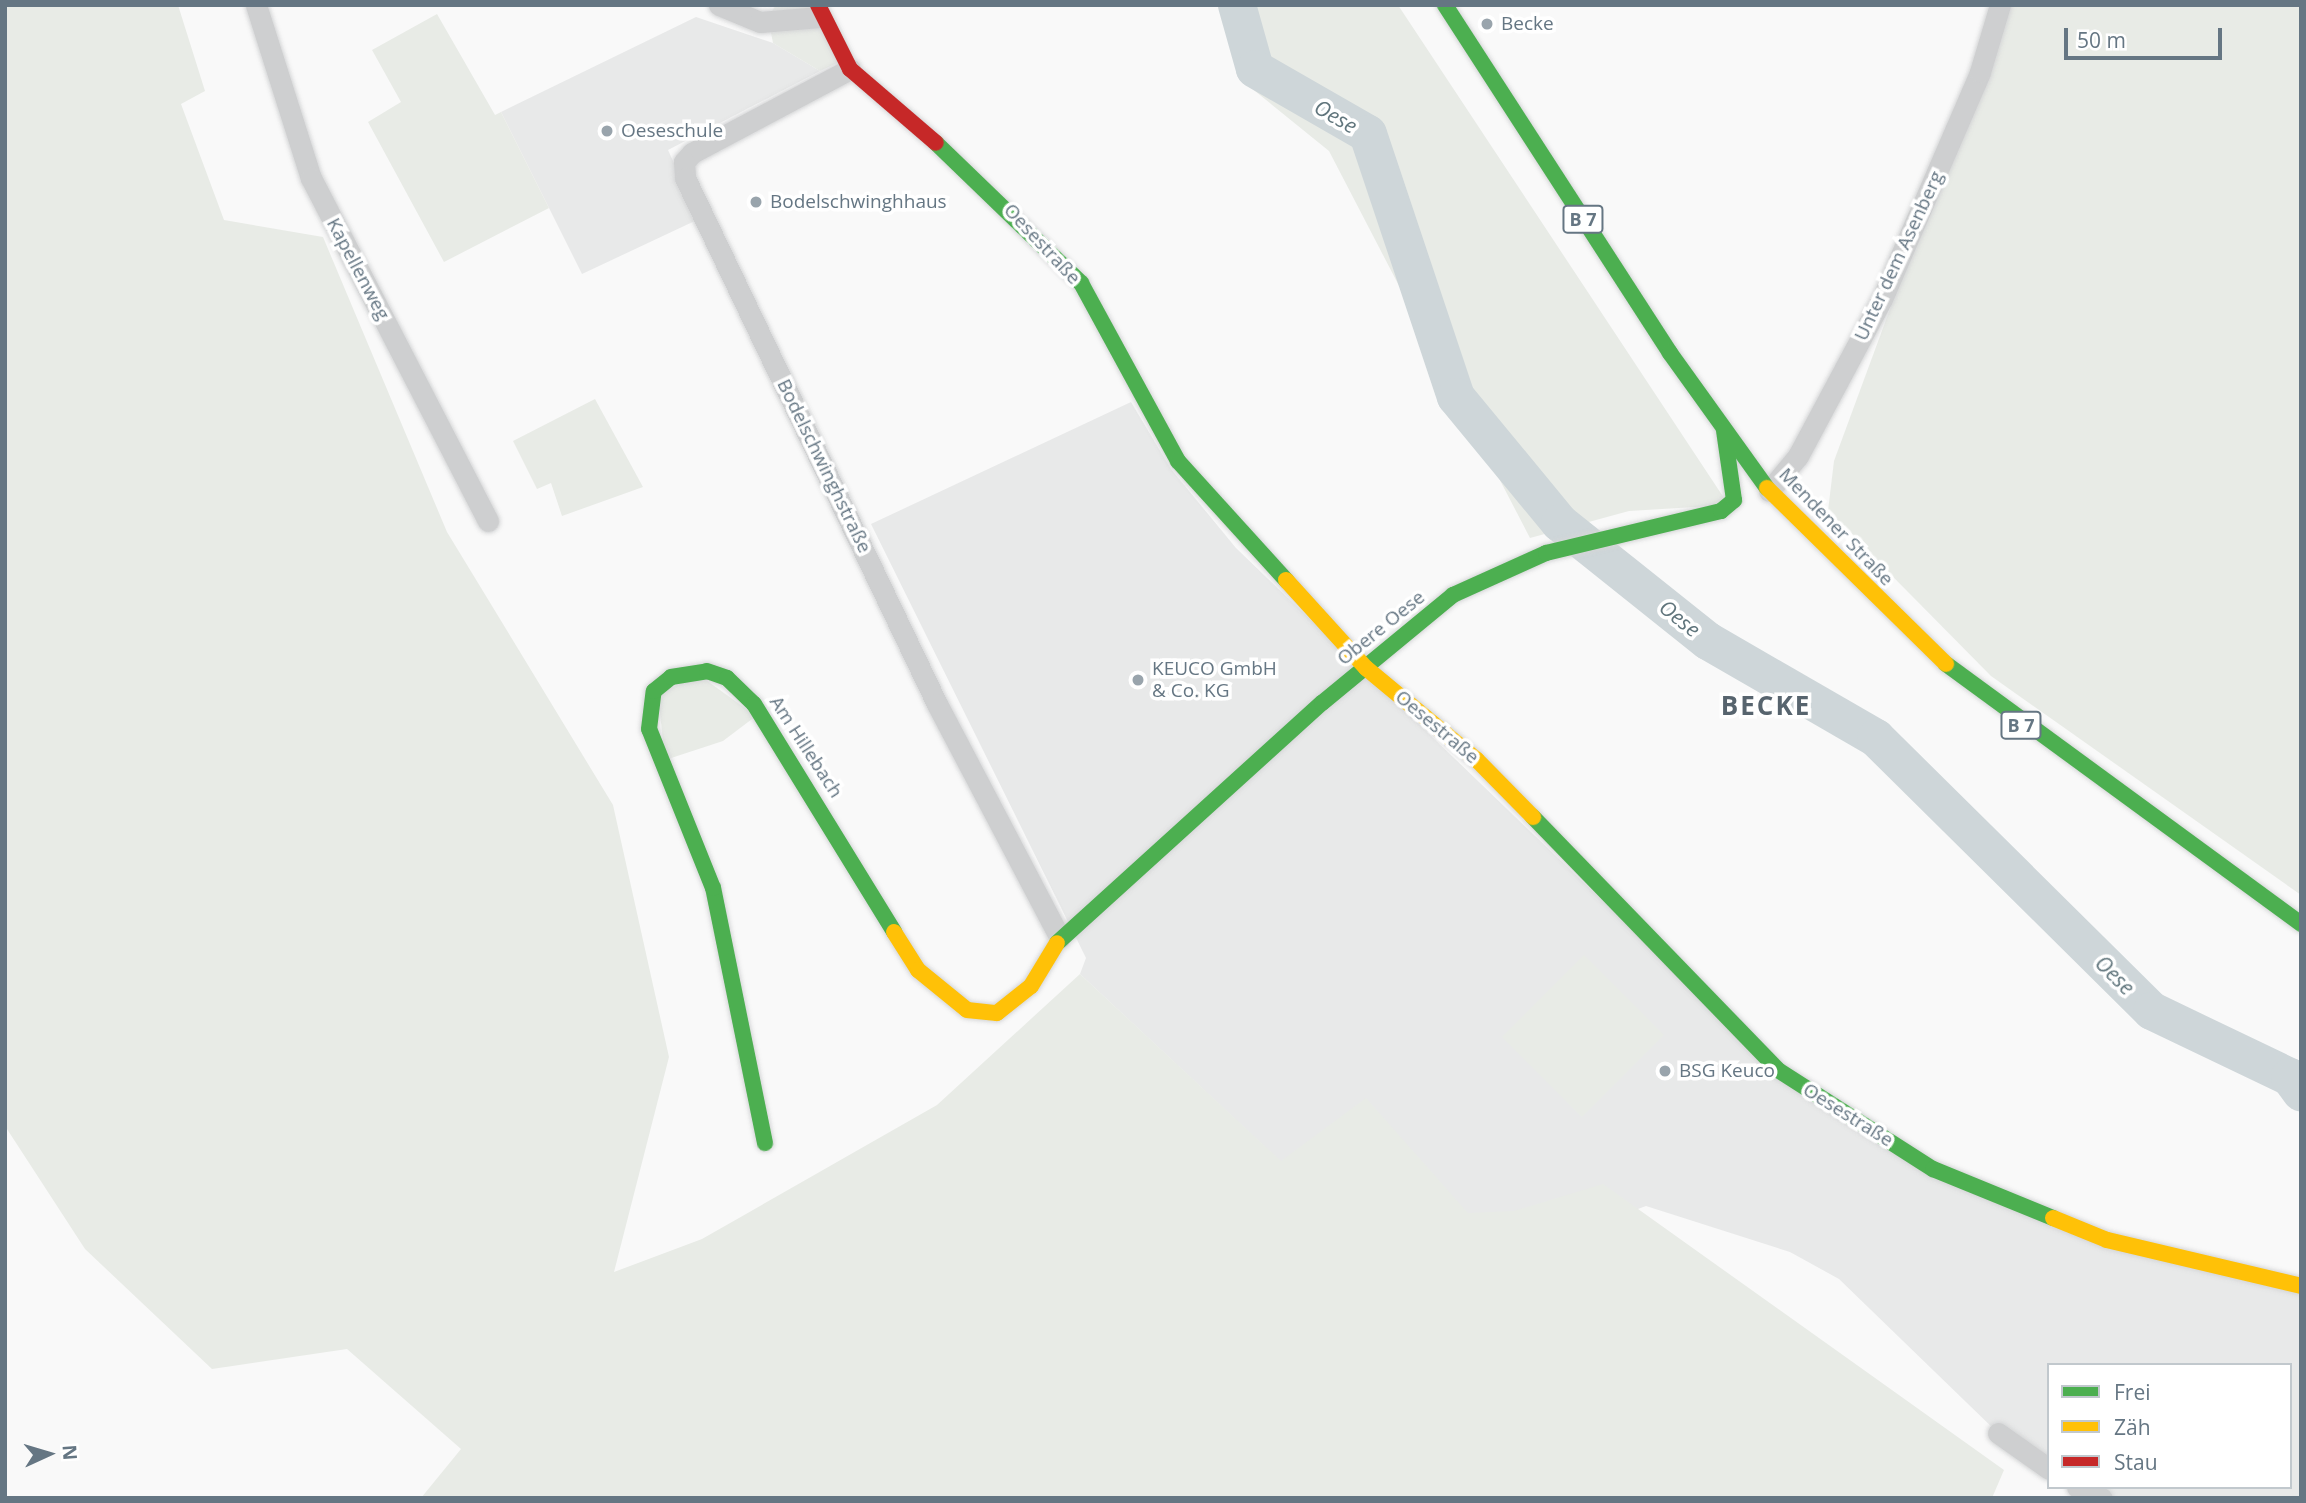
<!DOCTYPE html>
<html>
<head>
<meta charset="utf-8">
<style>
  body { margin:0 }
  #map { position:relative; width:2306px; height:1503px; overflow:hidden; background:#f9f9f9; font-family:"Open Sans",sans-serif }
  div>[style] { position:absolute }
  .built>* { inset:0; background:#e8e9e9 }
  .green>* { inset:0; background:#e8ebe6; transform-origin:0 0 }
  .river>* { height:38px; margin:-19px; padding:0 19px; transform-origin:19px; border-radius:19px; background:#ced6d9 }
  .roads { filter:drop-shadow(0 0 2px #d5d6d7) drop-shadow(0 0 2px #d5d6d7) }
  .street>* { height:21px; margin:-10.5px; padding:0 10.5px; transform-origin:10.5px; border-radius:10.5px; background:#cecfd0 }
  .fast>* { height:16px; margin:-8px; padding:0 8px; transform-origin:8px; border-radius:8px; background:#4caf50 }
  .slow>* { height:16px; margin:-8px; padding:0 8px; transform-origin:8px; border-radius:8px; background:#ffc107 }
  .jam>* { height:16px; margin:-8px; padding:0 8px; transform-origin:8px; border-radius:8px; background:#c62828 }
  .dots>* { width:19px; height:19px; translate:-50% -50%; box-sizing:border-box; border:4px solid #fff; border-radius:50% }
  span { translate:-50% -50%; white-space:nowrap; text-align:center; line-height:1.15; -webkit-text-stroke:7px #fff; paint-order:stroke }
  .shield-label span { padding:2px 5px; background:#fff; border:2px solid; border-radius:5px; -webkit-text-stroke-width:0 }
  .shield-label { font-size:18px; color:#657683; font-weight:700 }
  .poi-label { font-size:19px; color:#657683 }
  .left { translate:0 -50%; text-align:left }
  .street-label { font-size:19px; color:#657683 }
  .water-label { font-size:21px; color:#60757c; font-style:italic }
  .district-label { font-size:26px; color:#57646e; font-weight:700; letter-spacing:2px }
  .frame { position:absolute; inset:0; border:7px solid #657683; pointer-events:none }
  .legend { position:absolute; left:2047px; top:1363px; width:245px; height:126px; box-sizing:border-box; background:#fff; border:2px solid #c1c8cd; margin:0; padding:9px 12px; list-style:none; font-size:21px; color:#657683 }
  .legend li { display:flex; align-items:center; gap:14px; height:35px }
  .legend b { width:35px; border:2px solid #c1c8cd }
  .north { position:absolute; left:14px; top:1419px; width:70px; height:70px; -webkit-text-stroke:5px #fff; paint-order:stroke; rotate:86deg; font-size:19px; font-weight:700; line-height:28px; text-align:center; color:#657683 }
  .north::after { content:''; display:block; margin:auto; width:24px; height:32px; background:#657683; clip-path:polygon(50% 0,100% 100%,50% 72%,0 100%) }
  .scale { position:absolute; left:2064px; top:28px; width:158px; height:32px; box-sizing:border-box; border:4px solid #657683; border-top:0; padding-left:9px; font-size:21px; line-height:24px; white-space:nowrap; color:#657683; -webkit-text-stroke:5px #fff; paint-order:stroke }
</style>
</head>
<body>
<div id="map">
  <div class="built">
    <div style="clip-path:polygon(696px 17px,773px 43px,820px 71px,668px 150px,699px 219px,582px 274px,501px 112px)"></div>
    <div style="clip-path:polygon(1131px 402px,1171px 469px,1236px 548px,1778px 1070px,1933px 1169px,2107px 1240px,2301px 1286px,2301px 1498px,2102px 1498px,2077px 1487px,2290px 1487px,2290px 1365px,2049px 1365px,2049px 1469px,1998px 1433px,1839px 1279px,1790px 1252px,1646px 1206px,1576px 1232px,1525px 1269px,1281px 1162px,1080px 974px,1086px 958px,871px 524px)"></div>
  </div>
  <div class="green">
    <div style="clip-path:polygon(5px 5px,178px 5px,205px 91px,181px 104px,224px 220px,323px 237px,447px 532px,613px 805px,669px 1057px,614px 1272px,702px 1239px,937px 1105px,1080px 974px,1281px 1161px,1366px 1098px,1468px 1213px,1514px 1211px,1603px 1184px,2004px 1470px,1992px 1498px,421px 1498px,461px 1449px,347px 1349px,212px 1369px,85px 1249px,5px 1126px)"></div>
    <div style="clip-path:polygon(776px 5px,813px 5px,841px 61px,820px 71px,773px 43px,768px 17px)"></div>
    <div style="clip-path:polygon(1221px 5px,1398px 5px,1724px 498px,1712px 506px,1629px 511px,1530px 538px,1329px 151px,1250px 87px)"></div>
    <div style="clip-path:polygon(2002px 5px,2301px 5px,2301px 895px,1991px 676px,1828px 511px,1834px 461px)"></div>
    <div style="clip-path:polygon(437px 14px,495px 115px,501px 112px,549px 208px,444px 262px,368px 122px,401px 102px,372px 50px)"></div>
    <div style="clip-path:polygon(595px 399px,643px 487px,562px 516px,551px 483px,537px 489px,513px 441px)"></div>
    <div style="clip-path:polygon(699px 675px,756px 716px,723px 741px,665px 760px,658px 694px)"></div>
    <div style="left:1584px;top:955px;width:113px;height:116px;rotate:45deg"></div>
  </div>
  <div class="river">
    <div style="left:1237px;top:5px;width:66px;rotate:74.3deg"></div>
    <div style="left:1255px;top:69px;width:130px;rotate:29.9deg"></div>
    <div style="left:1368px;top:134px;width:277px;rotate:71.5deg"></div>
    <div style="left:1456px;top:397px;width:163px;rotate:50.5deg"></div>
    <div style="left:1560px;top:523px;width:189px;rotate:38.6deg"></div>
    <div style="left:1708px;top:641px;width:194px;rotate:30deg"></div>
    <div style="left:1876px;top:738px;width:388px;rotate:44.7deg"></div>
    <div style="left:2152px;top:1011px;width:153px;rotate:25.6deg"></div>
    <div style="left:2290px;top:1077px;width:19px;rotate:54deg"></div>
  </div>
  <div class="roads">
    <div class="street">
      <div style="left:256px;top:5px;width:182px;rotate:72.4deg"></div>
      <div style="left:311px;top:178px;width:386px;rotate:62.7deg"></div>
      <div style="left:719px;top:5px;width:44px;rotate:22.5deg"></div>
      <div style="left:760px;top:22px;width:60px;rotate:-4.8deg"></div>
      <div style="left:850px;top:69px;width:179px;rotate:152deg"></div>
      <div style="left:692px;top:153px;width:12px;rotate:132deg"></div>
      <div style="left:684px;top:162px;width:16px;rotate:86deg"></div>
      <div style="left:685px;top:178px;width:583px;rotate:64.4deg"></div>
      <div style="left:937px;top:704px;width:264px;rotate:62.3deg"></div>
      <div style="left:1769px;top:491px;width:45px;rotate:-50.4deg"></div>
      <div style="left:1798px;top:456px;width:178px;rotate:-61.9deg"></div>
      <div style="left:1882px;top:299px;width:247px;rotate:-66.6deg"></div>
      <div style="left:1980px;top:72px;width:70px;rotate:-73.4deg"></div>
      <div style="left:1998px;top:1433px;width:62px;rotate:35.2deg"></div>
      <div style="left:2077px;top:1487px;width:27px;rotate:24deg"></div>
    </div>
    <div class="fast">
      <div style="left:1445px;top:5px;width:414px;rotate:57.1deg"></div>
      <div style="left:1670px;top:353px;width:166px;rotate:54.3deg"></div>
      <div style="left:936px;top:143px;width:202px;rotate:44deg"></div>
      <div style="left:1081px;top:283px;width:203px;rotate:61.4deg"></div>
      <div style="left:1178px;top:461px;width:161px;rotate:47.8deg"></div>
      <div style="left:1946px;top:664px;width:440px;rotate:36.2deg"></div>
      <div style="left:1533px;top:817px;width:352px;rotate:45.9deg"></div>
      <div style="left:1778px;top:1070px;width:184px;rotate:32.6deg"></div>
      <div style="left:1933px;top:1169px;width:130px;rotate:22.2deg"></div>
      <div style="left:1057px;top:943px;width:358px;rotate:-42.2deg"></div>
      <div style="left:1322px;top:703px;width:170px;rotate:-39.5deg"></div>
      <div style="left:1453px;top:595px;width:102px;rotate:-24.3deg"></div>
      <div style="left:1546px;top:553px;width:180px;rotate:-13.5deg"></div>
      <div style="left:1721px;top:511px;width:17px;rotate:-40deg"></div>
      <div style="left:1734px;top:500px;width:70px;rotate:-98.2deg"></div>
      <div style="left:765px;top:1143px;width:260px;rotate:-101.5deg"></div>
      <div style="left:713px;top:888px;width:171px;rotate:-111.9deg"></div>
      <div style="left:649px;top:729px;width:38px;rotate:-83deg"></div>
      <div style="left:654px;top:691px;width:22px;rotate:-39deg"></div>
      <div style="left:671px;top:677px;width:36px;rotate:-9deg"></div>
      <div style="left:707px;top:671px;width:21px;rotate:19deg"></div>
      <div style="left:727px;top:678px;width:37px;rotate:44deg"></div>
      <div style="left:754px;top:704px;width:268px;rotate:58.4deg"></div>
    </div>
    <div class="slow">
      <div style="left:1767px;top:488px;width:251px;rotate:44.5deg"></div>
      <div style="left:1286px;top:580px;width:119px;rotate:47.7deg"></div>
      <div style="left:1366px;top:668px;width:144px;rotate:39.7deg"></div>
      <div style="left:1477px;top:760px;width:80px;rotate:45.5deg"></div>
      <div style="left:894px;top:932px;width:45px;rotate:57.7deg"></div>
      <div style="left:918px;top:970px;width:63px;rotate:39.2deg"></div>
      <div style="left:967px;top:1010px;width:30px;rotate:6deg"></div>
      <div style="left:997px;top:1013px;width:43px;rotate:-38.5deg"></div>
      <div style="left:1031px;top:986px;width:50px;rotate:-58.8deg"></div>
      <div style="left:2053px;top:1218px;width:58px;rotate:22.2deg"></div>
      <div style="left:2107px;top:1240px;width:199px;rotate:13.3deg"></div>
    </div>
    <div class="jam">
      <div style="left:818px;top:5px;width:72px;rotate:63.4deg"></div>
      <div style="left:850px;top:69px;width:113px;rotate:40.7deg"></div>
    </div>
  </div>
  <div class="dots">
    <div style="left:1487px;top:24px;background:#99a4ac"></div>
    <div style="left:607px;top:131px;background:#99a4ac"></div>
    <div style="left:756px;top:202px;background:#99a4ac"></div>
    <div style="left:1138px;top:680px;background:#99a4ac"></div>
    <div style="left:1665px;top:1071px;background:#99a4ac"></div>
  </div>
  <div class="shield-label">
    <span style="left:1583px;top:219px">B 7</span>
    <span style="left:2021px;top:725px">B 7</span>
  </div>
  <div class="poi-label">
    <span class="left" style="left:1501px;top:24px">Becke</span>
    <span class="left" style="left:621px;top:131px">Oeseschule</span>
    <span class="left" style="left:770px;top:202px">Bodelschwinghhaus</span>
    <span class="left" style="left:1152px;top:680px">KEUCO GmbH<br>&amp; Co. KG</span>
    <span class="left" style="left:1679px;top:1071px">BSG Keuco</span>
  </div>
  <div class="street-label">
    <span style="left:1042px;top:244px;rotate:47deg">Oesestraße</span>
    <span style="left:1899px;top:256px;rotate:-65deg">Unter dem Asenberg</span>
    <span style="left:358px;top:269px;rotate:62deg">Kapellenweg</span>
    <span style="left:824px;top:466px;rotate:64deg">Bodelschwinghstraße</span>
    <span style="left:1836px;top:527px;rotate:46deg">Mendener Straße</span>
    <span style="left:1381px;top:628px;rotate:-39deg">Obere Oese</span>
    <span style="left:1437px;top:727px;rotate:40deg">Oesestraße</span>
    <span style="left:806px;top:747px;rotate:57deg">Am Hillebach</span>
    <span style="left:1848px;top:1115px;rotate:32deg">Oesestraße</span>
  </div>
  <div class="water-label">
    <span style="left:1336px;top:116px;rotate:30deg">Oese</span>
    <span style="left:1680px;top:618px;rotate:39deg">Oese</span>
    <span style="left:2115px;top:975px;rotate:45deg">Oese</span>
  </div>
  <div class="district-label">
    <span style="left:1766px;top:706px">BECKE</span>
  </div>
  <div class="frame"></div>
  <ul class="legend">
  <li><b style="height:9px;background:#4caf50"></b>Frei</li>
  <li><b style="height:9px;background:#ffc107"></b>Zäh</li>
  <li><b style="height:9px;background:#c62828"></b>Stau</li>
  </ul>
  <div class="north">N</div>
  <div class="scale">50 m</div>
</div>
</body>
</html>
